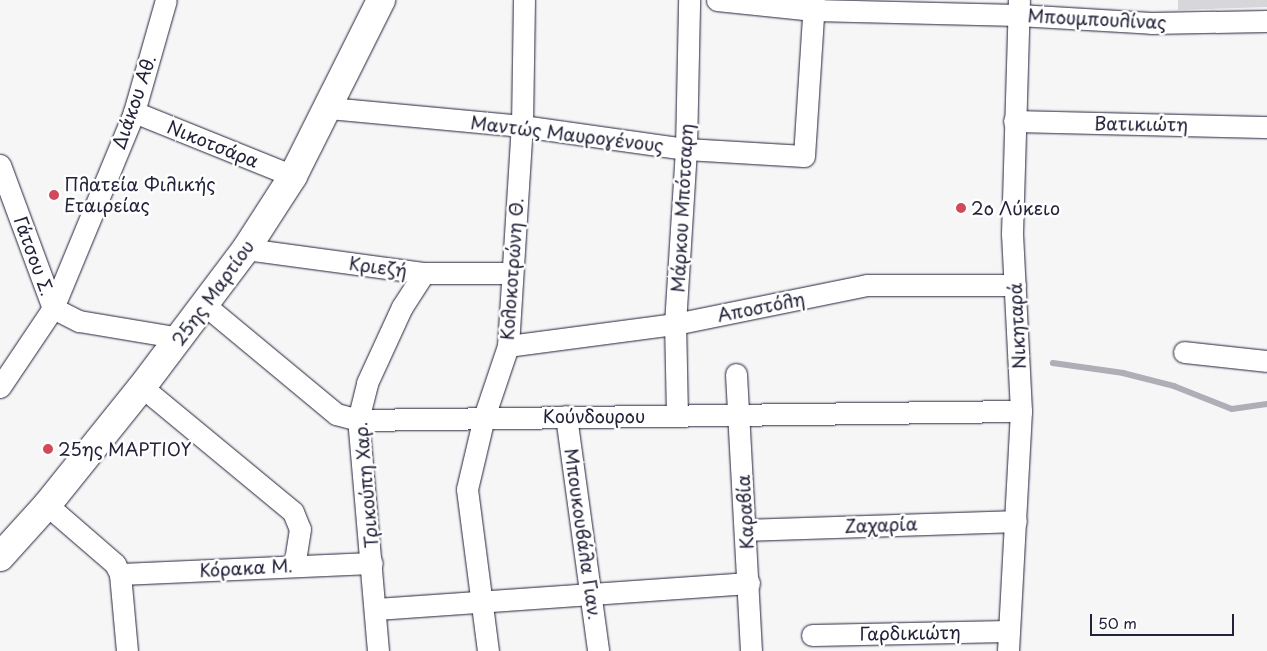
<!DOCTYPE html>
<html>
<head>
<meta charset="utf-8">
<style>
  body { margin:0 }
  #map { position:relative; width:1267px; height:651px; overflow:hidden; background:#f6f6f7; font-family:"Playpen Sans",sans-serif }
  div>[style] { position:absolute }
  .green>* { inset:0; background:#d7d7db }
  .stream>* { height:5.5px; margin:-2.75px; padding:0 2.75px; transform-origin:2.75px; border-radius:2.75px; background:#aeaeb7 }
  .roads { filter:drop-shadow(0 0 1px #22223b) drop-shadow(0 0 1px #22223b) }
  .street>* { height:21px; margin:-10.5px; padding:0 10.5px; transform-origin:10.5px; border-radius:10.5px; background:#fff }
  .secondary>* { height:28px; margin:-14px; padding:0 14px; transform-origin:14px; border-radius:14px; background:#fff }
  .dots>* { width:14px; height:14px; translate:-50% -50%; box-sizing:border-box; border:2px solid #fff; border-radius:50% }
  span { translate:-50% -50%; white-space:nowrap; text-align:center; line-height:1.15; -webkit-text-stroke:5px #fff; paint-order:stroke }
  .street-label { font-size:18px; color:#22223b }
  .poi-label { font-size:18px; color:#22223b }
  .left { translate:0 -50%; text-align:left }
  .scale { position:absolute; left:1090px; top:614px; width:144px; height:22px; box-sizing:border-box; border:2px solid #22223b; border-top:0; padding-left:6px; font-size:15px; line-height:18px; white-space:nowrap; color:#22223b; -webkit-text-stroke:4px #fff; paint-order:stroke }
</style>
</head>
<body>
<div id="map">
  <div class="green">
    <div style="clip-path:polygon(1178px 0,1267px 0,1267px 7px,1178px 10px)"></div>
  </div>
  <div class="stream">
    <div style="left:1053px;top:363px;width:71px;rotate:8.1deg"></div>
    <div style="left:1123px;top:373px;width:53px;rotate:14.3deg"></div>
    <div style="left:1174px;top:386px;width:62px;rotate:21.6deg"></div>
    <div style="left:1232px;top:409px;width:35px;rotate:-8deg"></div>
  </div>
  <div class="roads">
    <div class="street">
      <div style="left:717px;top:0;width:97px;rotate:5.9deg"></div>
      <div style="left:813px;top:10px;width:205px;rotate:1.4deg"></div>
      <div style="left:1018px;top:15px;width:133px;rotate:3.4deg"></div>
      <div style="left:1151px;top:23px;width:116px;rotate:-1deg"></div>
      <div style="left:329px;top:108px;width:194px;rotate:5.3deg"></div>
      <div style="left:522px;top:126px;width:166px;rotate:8deg"></div>
      <div style="left:686px;top:149px;width:118px;rotate:3.4deg"></div>
      <div style="left:804px;top:156px;width:156px;rotate:-86.3deg"></div>
      <div style="left:134px;top:112px;width:171px;rotate:21.9deg"></div>
      <div style="left:1014px;top:121px;width:253px;rotate:1.4deg"></div>
      <div style="left:0;top:165px;width:153px;rotate:69.7deg"></div>
      <div style="left:53px;top:308px;width:29px;rotate:27deg"></div>
      <div style="left:79px;top:321px;width:103px;rotate:9.5deg"></div>
      <div style="left:246px;top:249px;width:180px;rotate:7.7deg"></div>
      <div style="left:424px;top:273px;width:86px"></div>
      <div style="left:206px;top:306px;width:169px;rotate:39.7deg"></div>
      <div style="left:336px;top:414px;width:23px;rotate:15deg"></div>
      <div style="left:358px;top:420px;width:663px;rotate:-0.78deg"></div>
      <div style="left:508px;top:346px;width:168px;rotate:-7.5deg"></div>
      <div style="left:675px;top:324px;width:196px;rotate:-11.5deg"></div>
      <div style="left:867px;top:285px;width:148px"></div>
      <div style="left:1184px;top:352px;width:83px;rotate:6.2deg"></div>
      <div style="left:736px;top:374px;width:277px;rotate:86.9deg"></div>
      <div style="left:0;top:387px;width:95px;rotate:-56.1deg"></div>
      <div style="left:53px;top:308px;width:212px;rotate:-67.5deg"></div>
      <div style="left:134px;top:112px;width:116px;rotate:-74.1deg"></div>
      <div style="left:142px;top:387px;width:196px;rotate:39.6deg"></div>
      <div style="left:293px;top:512px;width:18px;rotate:68deg"></div>
      <div style="left:300px;top:529px;width:36px;rotate:99deg"></div>
      <div style="left:566px;top:416px;width:237px;rotate:82.2deg"></div>
      <div style="left:677px;top:416px;width:92px;rotate:-91.2deg"></div>
      <div style="left:675px;top:324px;width:175px;rotate:-86.4deg"></div>
      <div style="left:686px;top:149px;width:149px;rotate:-88.8deg"></div>
      <div style="left:47px;top:505px;width:90px;rotate:40.9deg"></div>
      <div style="left:115px;top:564px;width:11px;rotate:63deg"></div>
      <div style="left:120px;top:574px;width:77px;rotate:84.8deg"></div>
      <div style="left:746px;top:530px;width:270px;rotate:-1.9deg"></div>
      <div style="left:120px;top:574px;width:252px;rotate:-2.5deg"></div>
      <div style="left:376px;top:609px;width:374px;rotate:-4deg"></div>
      <div style="left:812px;top:635px;width:197px;rotate:-1.2deg"></div>
      <div style="left:378px;top:651px;width:232px;rotate:-94.9deg"></div>
      <div style="left:358px;top:420px;width:38px;rotate:-76deg"></div>
      <div style="left:367px;top:383px;width:84px;rotate:-65.3deg"></div>
      <div style="left:402px;top:307px;width:40px;rotate:-57.1deg"></div>
      <div style="left:488px;top:651px;width:163px;rotate:-97.4deg"></div>
      <div style="left:467px;top:489px;width:74px;rotate:-76.7deg"></div>
      <div style="left:484px;top:417px;width:75px;rotate:-71.3deg"></div>
      <div style="left:508px;top:346px;width:220px;rotate:-86.4deg"></div>
      <div style="left:522px;top:126px;width:126px;rotate:-89.1deg"></div>
      <div style="left:1008px;top:651px;width:240px;rotate:-86.9deg"></div>
      <div style="left:1021px;top:411px;width:177px;rotate:-92.9deg"></div>
      <div style="left:1012px;top:234px;width:234px;rotate:-88.3deg"></div>
    </div>
    <div class="secondary">
      <div style="left:0;top:557px;width:70px;rotate:-47.9deg"></div>
      <div style="left:47px;top:505px;width:151px;rotate:-51.2deg"></div>
      <div style="left:142px;top:387px;width:173px;rotate:-53deg"></div>
      <div style="left:246px;top:249px;width:87px;rotate:-57.2deg"></div>
      <div style="left:293px;top:176px;width:197px;rotate:-63.4deg"></div>
    </div>
  </div>
  <div class="dots">
    <div style="left:54px;top:195px;background:#d1495b"></div>
    <div style="left:961px;top:208px;background:#d1495b"></div>
    <div style="left:48px;top:449px;background:#d1495b"></div>
  </div>
  <div class="street-label">
    <span style="left:1097px;top:19px;rotate:3deg">Μπουμπουλίνας</span>
    <span style="left:134px;top:102px;rotate:-71deg">Διάκου Αθ.</span>
    <span style="left:1141px;top:124px;rotate:1deg">Βατικιώτη</span>
    <span style="left:567px;top:134px;rotate:7deg">Μαντώς Μαυρογένους</span>
    <span style="left:213px;top:144px;rotate:22deg">Νικοτσάρα</span>
    <span style="left:682px;top:208px;rotate:-87deg">Μάρκου Μπότσαρη</span>
    <span style="left:34px;top:256px;rotate:70deg">Γάτσου Σ.</span>
    <span style="left:378px;top:267px;rotate:8deg">Κριεζή</span>
    <span style="left:512px;top:269px;rotate:-86deg">Κολοκοτρώνη Θ.</span>
    <span style="left:213px;top:293px;rotate:-54deg">25ης Μαρτίου</span>
    <span style="left:761px;top:307px;rotate:-11deg">Αποστόλη</span>
    <span style="left:1017px;top:326px;rotate:-93deg">Νικηταρά</span>
    <span style="left:594px;top:416px">Κούνδουρου</span>
    <span style="left:366px;top:485px;rotate:-95deg">Τρικούπη Χαρ.</span>
    <span style="left:745px;top:512px;rotate:-93deg">Καραβία</span>
    <span style="left:881px;top:525px;rotate:-2deg">Ζαχαρία</span>
    <span style="left:583px;top:534px;rotate:82deg">Μπουκουβάλα Γιαν.</span>
    <span style="left:246px;top:568px;rotate:-3deg">Κόρακα Μ.</span>
    <span style="left:910px;top:633px;rotate:-1deg">Γαρδικιώτη</span>
  </div>
  <div class="poi-label">
    <span class="left" style="left:64px;top:195px">Πλατεία Φιλικής<br>Εταιρείας</span>
    <span class="left" style="left:971px;top:208px">2ο Λύκειο</span>
    <span class="left" style="left:58px;top:449px">25ης ΜΑΡΤΙΟΥ</span>
  </div>
  <div class="scale">50 m</div>
</div>
</body>
</html>
